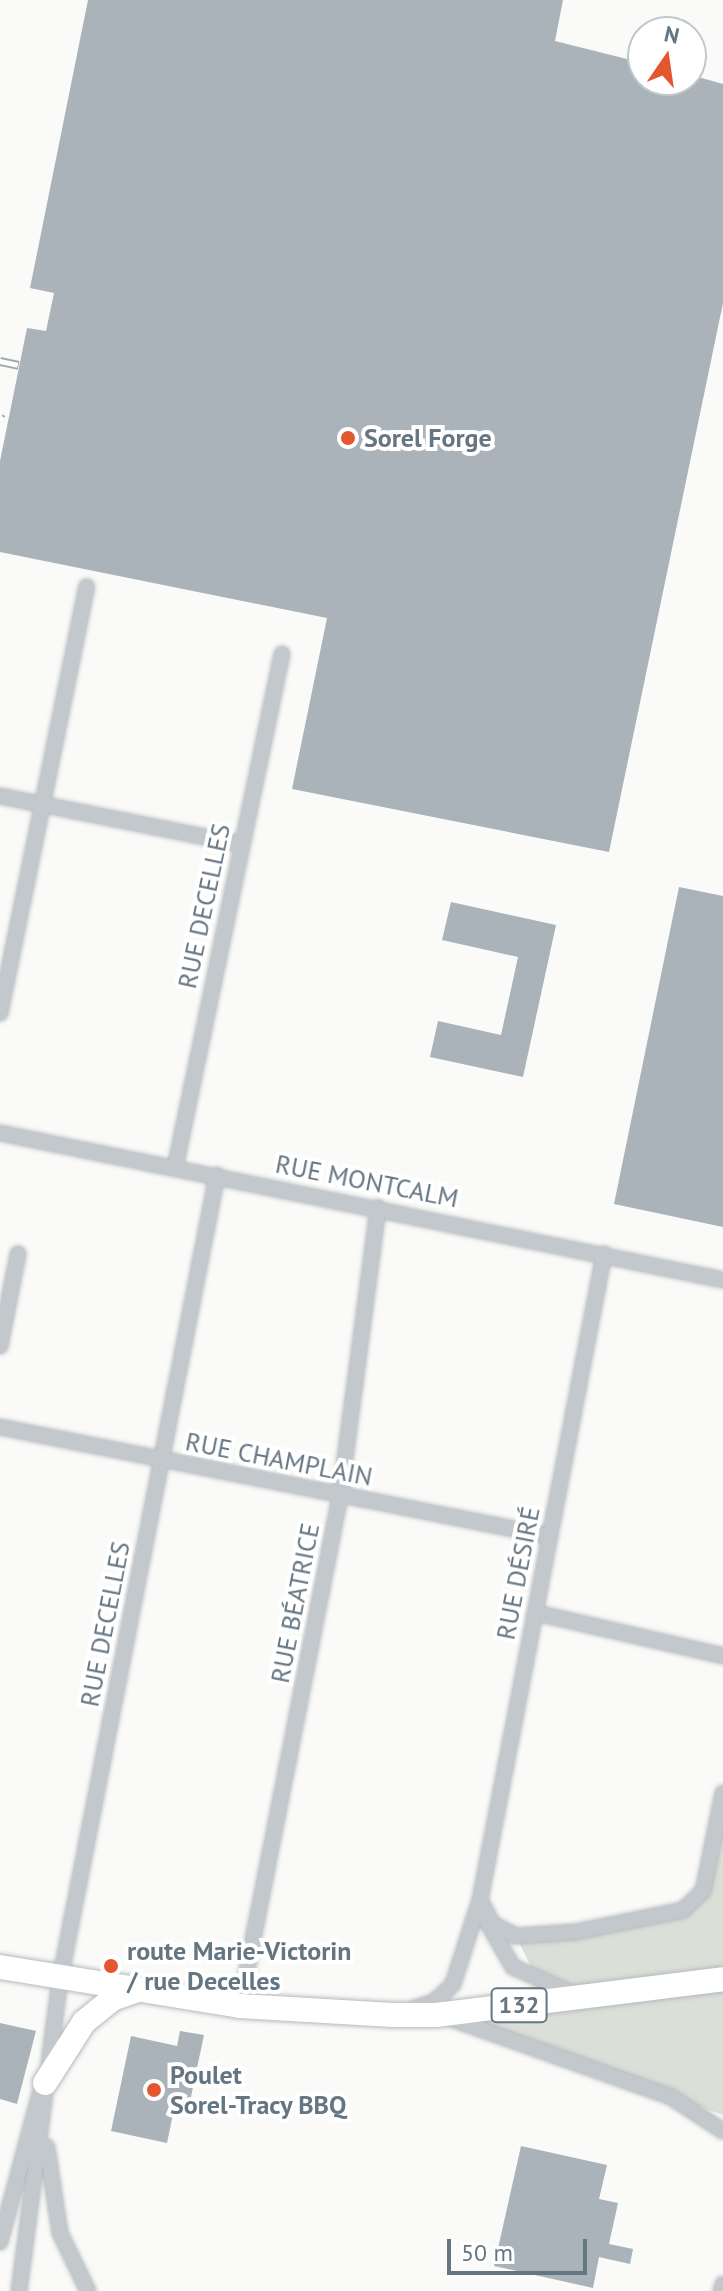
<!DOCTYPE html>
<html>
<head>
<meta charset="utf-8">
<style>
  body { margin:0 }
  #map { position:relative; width:723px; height:2291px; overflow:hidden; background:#fafaf8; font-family:"PT Sans",sans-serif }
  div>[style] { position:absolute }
  .green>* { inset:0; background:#dadfd7 }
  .building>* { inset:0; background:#aab3b9 }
  .roads { filter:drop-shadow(0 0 2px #b5babe) drop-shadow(0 0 2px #b5babe) }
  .street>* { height:14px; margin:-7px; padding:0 7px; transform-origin:7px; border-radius:7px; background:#c3c8cc }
  .primary>* { height:24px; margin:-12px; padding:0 12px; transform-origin:12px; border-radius:12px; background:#fff }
  .rail>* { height:9px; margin-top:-4.5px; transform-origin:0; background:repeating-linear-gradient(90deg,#fff 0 18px,#a2aab0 0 36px); box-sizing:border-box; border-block:2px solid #a2aab0 }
  .dots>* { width:22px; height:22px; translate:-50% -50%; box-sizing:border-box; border:4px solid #fff; border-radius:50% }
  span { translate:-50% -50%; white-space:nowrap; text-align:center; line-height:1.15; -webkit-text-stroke:8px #fff; paint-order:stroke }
  .shield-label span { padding:2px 6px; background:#fff; border:2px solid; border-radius:6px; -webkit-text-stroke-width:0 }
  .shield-label { font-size:24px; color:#657683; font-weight:700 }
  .poi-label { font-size:26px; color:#657683; font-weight:700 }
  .left { translate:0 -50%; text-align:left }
  .street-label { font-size:26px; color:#657683 }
  .north { position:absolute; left:627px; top:16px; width:80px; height:80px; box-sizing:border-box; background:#fff; border:2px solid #c1c8cd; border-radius:50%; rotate:13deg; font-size:22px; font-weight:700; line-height:32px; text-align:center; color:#657683 }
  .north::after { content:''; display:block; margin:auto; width:28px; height:36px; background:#e4572e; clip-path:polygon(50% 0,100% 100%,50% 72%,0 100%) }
  .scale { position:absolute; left:447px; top:2239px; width:140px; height:36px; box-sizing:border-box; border:4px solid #657683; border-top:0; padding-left:10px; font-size:24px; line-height:28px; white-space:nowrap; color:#657683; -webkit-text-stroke:6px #fff; paint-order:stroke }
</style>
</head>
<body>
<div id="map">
  <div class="green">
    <div style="clip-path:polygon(723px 1795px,723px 2115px,472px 2023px,595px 1995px,534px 1973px,516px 1936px,541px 1937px,695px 1901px)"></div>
  </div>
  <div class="building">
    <div style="clip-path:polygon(88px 0,563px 0,555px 41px,643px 63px,643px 80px,691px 75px,723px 84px,723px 303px,609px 852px,292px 789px,327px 618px,0 552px,0 461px,27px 328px,46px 331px,54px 293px,30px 288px)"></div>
    <div style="clip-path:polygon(679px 887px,723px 896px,723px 1227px,614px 1204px)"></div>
    <div style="clip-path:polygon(451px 902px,556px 925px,523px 1077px,430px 1057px,438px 1021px,501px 1035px,518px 957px,442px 940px)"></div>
    <div style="clip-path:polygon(0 2023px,36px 2031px,17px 2104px,0 2099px)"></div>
    <div style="clip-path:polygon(180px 2031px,204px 2035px,188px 2111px,174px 2109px,167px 2143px,111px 2131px,131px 2036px,177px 2046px)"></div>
    <div style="clip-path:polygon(521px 2146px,607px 2165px,599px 2199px,618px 2203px,609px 2244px,633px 2249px,630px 2264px,599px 2257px,593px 2288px,494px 2266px)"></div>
  </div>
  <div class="roads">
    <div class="street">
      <div style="left:0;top:796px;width:246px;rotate:11.3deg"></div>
      <div style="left:0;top:1013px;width:435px;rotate:-78.5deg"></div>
      <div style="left:0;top:1133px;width:738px;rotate:11.49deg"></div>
      <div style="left:175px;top:1168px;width:525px;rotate:-78.24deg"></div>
      <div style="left:0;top:1346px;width:94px;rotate:-78.9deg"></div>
      <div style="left:0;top:1427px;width:560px;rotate:11.23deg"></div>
      <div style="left:536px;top:1613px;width:192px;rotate:12.9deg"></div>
      <div style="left:480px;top:1900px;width:27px;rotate:62deg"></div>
      <div style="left:493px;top:1924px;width:26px;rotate:28deg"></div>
      <div style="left:516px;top:1936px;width:59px;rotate:-3.9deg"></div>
      <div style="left:575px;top:1932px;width:110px;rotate:-11.5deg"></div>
      <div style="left:683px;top:1910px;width:28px;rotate:-44deg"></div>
      <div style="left:703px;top:1891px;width:100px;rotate:-78.5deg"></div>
      <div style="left:483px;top:1915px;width:60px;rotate:60deg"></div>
      <div style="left:513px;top:1967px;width:61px;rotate:24.1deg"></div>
      <div style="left:240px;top:2006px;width:519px;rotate:-78.89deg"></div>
      <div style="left:340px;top:1497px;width:292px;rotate:-82.5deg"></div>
      <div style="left:412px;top:2009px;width:23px;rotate:-18deg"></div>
      <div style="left:434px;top:2002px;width:26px;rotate:-43deg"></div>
      <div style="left:453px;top:1984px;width:88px;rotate:-72.2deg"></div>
      <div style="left:480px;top:1900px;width:658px;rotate:-79.13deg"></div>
      <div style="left:452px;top:2019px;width:232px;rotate:19.6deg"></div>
      <div style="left:671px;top:2097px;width:62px;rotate:33.2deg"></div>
      <div style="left:47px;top:2147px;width:87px;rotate:81.4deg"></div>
      <div style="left:60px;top:2233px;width:64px;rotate:64.2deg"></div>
      <div style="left:0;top:2242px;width:157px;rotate:-74.9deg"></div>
      <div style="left:19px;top:2291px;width:314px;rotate:-82.5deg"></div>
      <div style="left:60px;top:1980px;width:820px;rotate:-78.96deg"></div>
      <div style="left:721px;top:2291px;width:7px;rotate:-74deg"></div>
    </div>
    <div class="primary">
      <div style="left:0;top:1967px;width:243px;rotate:9.2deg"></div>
      <div style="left:240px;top:2006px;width:153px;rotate:3.4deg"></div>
      <div style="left:393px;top:2015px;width:43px"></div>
      <div style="left:436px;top:2015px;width:289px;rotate:-7.1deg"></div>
      <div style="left:45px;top:2083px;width:72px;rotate:-57.4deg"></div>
      <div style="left:84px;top:2022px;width:36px;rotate:-39deg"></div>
      <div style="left:112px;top:1999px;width:24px;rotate:-19deg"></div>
    </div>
  </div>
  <div class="rail">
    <div style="left:0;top:361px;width:19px;rotate:12deg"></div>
    <div style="left:0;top:417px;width:3px;rotate:45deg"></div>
  </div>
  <div class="dots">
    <div style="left:348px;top:438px;background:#e4572e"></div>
    <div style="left:111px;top:1966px;background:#e4572e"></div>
    <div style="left:154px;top:2090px;background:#e4572e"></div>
  </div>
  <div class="shield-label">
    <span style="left:519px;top:2005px">132</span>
  </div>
  <div class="poi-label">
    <span class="left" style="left:364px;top:438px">Sorel Forge</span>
    <span class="left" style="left:127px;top:1966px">route Marie-Victorin<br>/ rue Decelles</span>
    <span class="left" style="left:170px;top:2090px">Poulet<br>Sorel-Tracy BBQ</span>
  </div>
  <div class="street-label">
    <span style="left:204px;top:906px;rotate:-78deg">RUE DECELLES</span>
    <span style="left:367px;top:1181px;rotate:11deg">RUE MONTCALM</span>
    <span style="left:279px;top:1459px;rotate:11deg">RUE CHAMPLAIN</span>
    <span style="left:518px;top:1573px;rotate:-79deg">RUE DÉSIRÉ</span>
    <span style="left:295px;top:1603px;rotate:-79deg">RUE BÉATRICE</span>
    <span style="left:105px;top:1624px;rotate:-79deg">RUE DECELLES</span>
  </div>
  <div class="north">N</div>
  <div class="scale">50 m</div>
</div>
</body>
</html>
